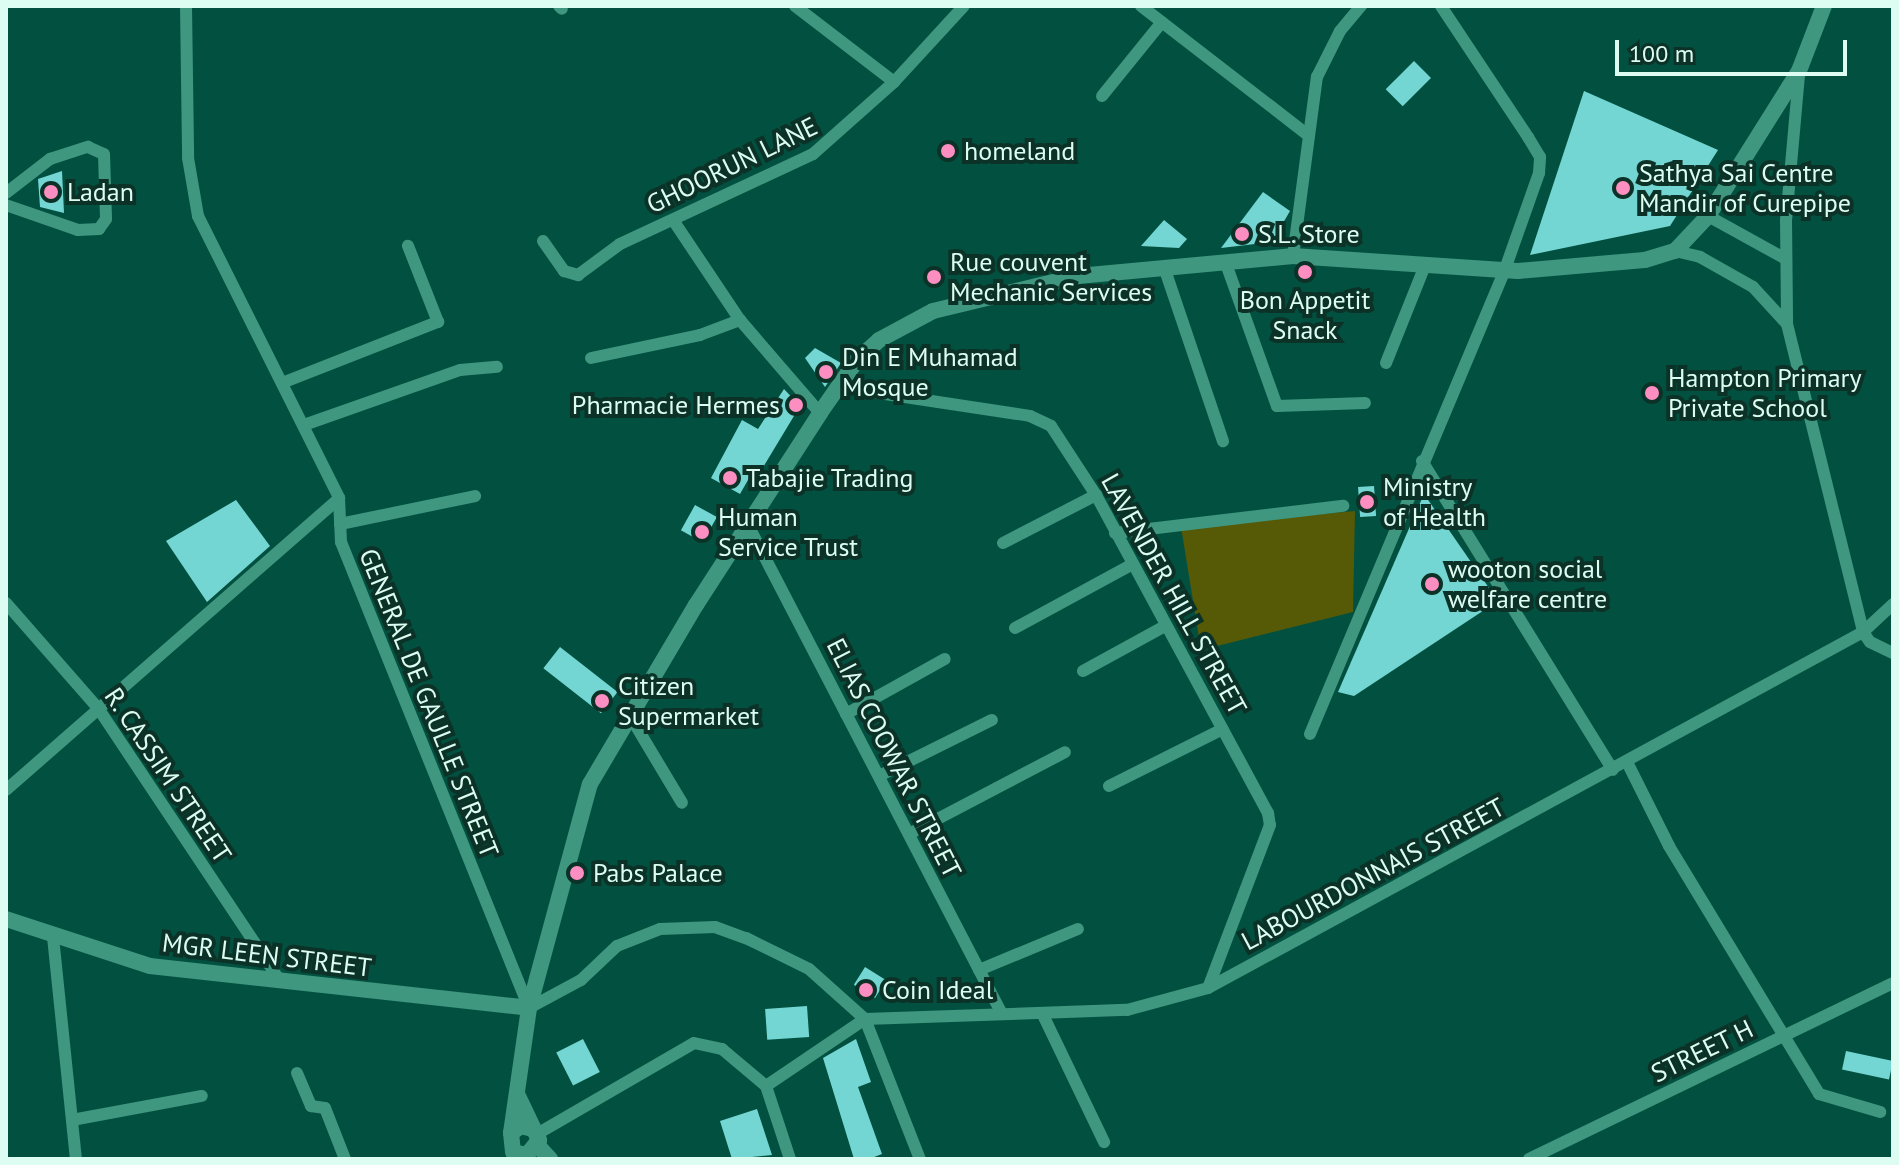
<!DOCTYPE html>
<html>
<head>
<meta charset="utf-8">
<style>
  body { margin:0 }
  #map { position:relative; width:1899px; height:1165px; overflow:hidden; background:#025140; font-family:"PT Sans",sans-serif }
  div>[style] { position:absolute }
  .green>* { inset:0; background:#565906 }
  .building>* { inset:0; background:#74d6d2; transform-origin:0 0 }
  .street>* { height:12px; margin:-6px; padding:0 6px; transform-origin:6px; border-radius:6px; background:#3f977f }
  .secondary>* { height:16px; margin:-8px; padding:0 8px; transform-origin:8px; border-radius:8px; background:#3f977f }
  .dots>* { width:22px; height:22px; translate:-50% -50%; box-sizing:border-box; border:4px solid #0c3228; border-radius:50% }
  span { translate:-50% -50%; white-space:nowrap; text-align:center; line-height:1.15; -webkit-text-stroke:8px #0c3228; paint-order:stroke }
  .poi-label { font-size:26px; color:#ddfdf2 }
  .left { translate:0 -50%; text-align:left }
  .right { translate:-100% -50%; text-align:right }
  .street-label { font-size:26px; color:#ddfdf2 }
  .frame { position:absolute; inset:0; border:8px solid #ddfdf2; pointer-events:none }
  .scale { position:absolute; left:1615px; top:40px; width:232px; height:36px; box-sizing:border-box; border:4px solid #ddfdf2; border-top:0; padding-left:10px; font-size:24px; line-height:28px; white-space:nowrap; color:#ddfdf2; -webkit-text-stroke:6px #0c3228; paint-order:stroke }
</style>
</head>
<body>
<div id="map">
  <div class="green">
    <div style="clip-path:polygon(1355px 511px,1353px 612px,1201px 650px,1181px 527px)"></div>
  </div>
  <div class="building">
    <div style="left:1414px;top:61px;width:24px;height:40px;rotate:45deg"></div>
    <div style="clip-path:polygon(1584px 91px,1718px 150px,1670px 226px,1530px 255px)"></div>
    <div style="clip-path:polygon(62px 171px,64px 213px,40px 207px,38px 179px)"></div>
    <div style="clip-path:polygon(1263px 192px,1290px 211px,1272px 242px,1221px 248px)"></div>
    <div style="clip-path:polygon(1164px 220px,1187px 239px,1179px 248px,1141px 246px)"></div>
    <div style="clip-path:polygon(815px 348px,841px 363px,825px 387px,805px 358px)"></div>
    <div style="clip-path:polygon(784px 389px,800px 406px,762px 469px,756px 466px,740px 494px,711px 478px,742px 420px,758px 429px)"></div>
    <div style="left:1374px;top:486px;width:30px;height:16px;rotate:86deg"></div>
    <div style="clip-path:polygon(1424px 494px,1498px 601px,1354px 696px,1338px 692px)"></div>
    <div style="clip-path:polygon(236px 500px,270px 546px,207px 602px,166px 541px)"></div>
    <div style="left:695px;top:505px;width:25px;height:29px;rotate:29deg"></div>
    <div style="left:560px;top:647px;width:73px;height:27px;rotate:38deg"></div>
    <div style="left:865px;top:967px;width:25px;height:21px;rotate:32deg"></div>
    <div style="left:807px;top:1006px;width:31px;height:42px;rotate:86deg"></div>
    <div style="left:583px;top:1039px;width:37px;height:30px;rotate:63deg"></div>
    <div style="clip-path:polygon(856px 1039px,871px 1082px,858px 1087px,882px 1154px,869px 1159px,854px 1159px,823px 1058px)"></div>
    <div style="left:1846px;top:1051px;width:48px;height:19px;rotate:12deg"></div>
    <div style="clip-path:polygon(757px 1109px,772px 1155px,732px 1159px,720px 1121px)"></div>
  </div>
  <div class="street">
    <div style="left:186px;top:6px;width:152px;rotate:89.2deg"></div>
    <div style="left:188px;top:158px;width:59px;rotate:80.2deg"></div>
    <div style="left:198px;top:216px;width:315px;rotate:63.4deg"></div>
    <div style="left:339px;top:498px;width:44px;rotate:87.4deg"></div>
    <div style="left:341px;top:542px;width:502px;rotate:68.03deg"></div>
    <div style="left:529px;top:1008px;width:59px;rotate:-28.3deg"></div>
    <div style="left:581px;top:980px;width:50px;rotate:-43.4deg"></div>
    <div style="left:617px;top:946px;width:46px;rotate:-21.6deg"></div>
    <div style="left:660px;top:929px;width:55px;rotate:-2.1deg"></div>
    <div style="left:715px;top:927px;width:33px;rotate:20deg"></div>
    <div style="left:746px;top:938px;width:70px;rotate:26.2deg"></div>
    <div style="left:809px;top:969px;width:75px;rotate:41.8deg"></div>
    <div style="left:865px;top:1019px;width:150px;rotate:68.6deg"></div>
    <div style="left:559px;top:6px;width:4px;rotate:45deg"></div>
    <div style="left:795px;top:6px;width:125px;rotate:37.5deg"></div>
    <div style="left:1141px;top:6px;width:212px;rotate:37.7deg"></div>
    <div style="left:1799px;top:75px;width:146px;rotate:95.1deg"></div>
    <div style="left:1786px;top:220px;width:104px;rotate:89.4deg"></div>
    <div style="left:1787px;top:324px;width:317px;rotate:76.1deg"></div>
    <div style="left:1863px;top:632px;width:12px;rotate:55deg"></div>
    <div style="left:1870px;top:642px;width:25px;rotate:26deg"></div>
    <div style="left:1102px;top:96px;width:95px;rotate:-51deg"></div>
    <div style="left:6px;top:193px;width:56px;rotate:-37.7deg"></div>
    <div style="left:50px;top:159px;width:40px;rotate:-18deg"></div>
    <div style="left:88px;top:147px;width:17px;rotate:24deg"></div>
    <div style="left:104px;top:154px;width:65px;rotate:88.2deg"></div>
    <div style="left:106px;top:219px;width:12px;rotate:125deg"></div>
    <div style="left:99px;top:229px;width:21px;rotate:177deg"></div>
    <div style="left:78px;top:230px;width:76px;rotate:-160.9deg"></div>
    <div style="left:1708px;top:216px;width:89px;rotate:28.9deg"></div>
    <div style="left:673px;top:220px;width:120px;rotate:56.2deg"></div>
    <div style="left:740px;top:320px;width:123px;rotate:49.3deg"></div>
    <div style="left:543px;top:241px;width:37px;rotate:55deg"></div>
    <div style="left:564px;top:271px;width:15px;rotate:16deg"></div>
    <div style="left:578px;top:275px;width:52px;rotate:-36.4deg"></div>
    <div style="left:620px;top:244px;width:213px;rotate:-25deg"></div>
    <div style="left:813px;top:154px;width:108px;rotate:-41.6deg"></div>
    <div style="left:894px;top:82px;width:103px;rotate:-47.4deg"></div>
    <div style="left:1675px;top:251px;width:26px;rotate:13deg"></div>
    <div style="left:1700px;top:257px;width:61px;rotate:29.5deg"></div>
    <div style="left:1753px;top:287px;width:50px;rotate:47.4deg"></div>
    <div style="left:1293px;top:256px;width:181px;rotate:-82.4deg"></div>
    <div style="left:1317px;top:77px;width:51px;rotate:-63.4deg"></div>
    <div style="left:1340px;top:31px;width:33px;rotate:-50deg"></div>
    <div style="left:1225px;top:261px;width:154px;rotate:70.3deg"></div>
    <div style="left:1277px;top:406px;width:88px;rotate:-2deg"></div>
    <div style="left:1164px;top:267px;width:184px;rotate:71.3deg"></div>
    <div style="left:591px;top:358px;width:111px;rotate:-11.9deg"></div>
    <div style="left:700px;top:335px;width:43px;rotate:-20.6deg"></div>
    <div style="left:1386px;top:363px;width:102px;rotate:-68.2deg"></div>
    <div style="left:282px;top:383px;width:168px;rotate:-21.4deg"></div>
    <div style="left:438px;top:322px;width:82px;rotate:-111.5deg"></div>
    <div style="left:839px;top:387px;width:193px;rotate:8.6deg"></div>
    <div style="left:1030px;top:416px;width:23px;rotate:25deg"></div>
    <div style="left:1051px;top:426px;width:82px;rotate:56.9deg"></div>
    <div style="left:1096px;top:495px;width:362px;rotate:61.6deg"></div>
    <div style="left:1268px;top:813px;width:12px;rotate:81deg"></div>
    <div style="left:1270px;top:825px;width:174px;rotate:110.8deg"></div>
    <div style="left:304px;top:425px;width:165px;rotate:-19.4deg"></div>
    <div style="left:460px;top:370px;width:37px;rotate:-5deg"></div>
    <div style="left:1422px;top:461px;width:363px;rotate:58.3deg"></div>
    <div style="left:340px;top:524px;width:138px;rotate:-11.7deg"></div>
    <div style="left:748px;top:525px;width:549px;rotate:62.55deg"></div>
    <div style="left:1115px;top:533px;width:230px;rotate:-6.8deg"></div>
    <div style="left:1003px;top:543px;width:105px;rotate:-27.3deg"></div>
    <div style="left:6px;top:603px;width:140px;rotate:48.8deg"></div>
    <div style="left:98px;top:708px;width:329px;rotate:56.3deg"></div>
    <div style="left:1015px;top:628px;width:132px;rotate:-28.5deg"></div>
    <div style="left:1083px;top:671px;width:91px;rotate:-28.8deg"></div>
    <div style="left:846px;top:714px;width:113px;rotate:-29.1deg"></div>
    <div style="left:630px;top:716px;width:101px;rotate:59.1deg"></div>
    <div style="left:1310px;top:734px;width:501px;rotate:-67.22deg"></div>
    <div style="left:1504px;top:272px;width:105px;rotate:-70.5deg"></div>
    <div style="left:1539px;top:173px;width:16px;rotate:-86deg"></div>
    <div style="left:1540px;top:157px;width:23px;rotate:-121deg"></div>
    <div style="left:1528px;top:137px;width:157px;rotate:-123.6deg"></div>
    <div style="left:1627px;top:762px;width:94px;rotate:63.4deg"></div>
    <div style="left:1669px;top:846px;width:290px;rotate:58.8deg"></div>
    <div style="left:1819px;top:1094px;width:64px;rotate:16.4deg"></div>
    <div style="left:879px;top:776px;width:126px;rotate:-26.4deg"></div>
    <div style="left:1109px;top:786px;width:127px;rotate:-26.6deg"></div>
    <div style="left:6px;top:790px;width:443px;rotate:-41.2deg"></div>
    <div style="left:909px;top:834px;width:176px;rotate:-27.7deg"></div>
    <div style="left:53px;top:937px;width:223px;rotate:84.1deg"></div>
    <div style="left:979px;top:970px;width:107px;rotate:-22.5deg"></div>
    <div style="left:1043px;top:1015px;width:141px;rotate:64.3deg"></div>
    <div style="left:865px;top:1019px;width:262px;rotate:-2deg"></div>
    <div style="left:1127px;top:1010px;width:84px;rotate:-15.2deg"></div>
    <div style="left:1208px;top:988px;width:745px;rotate:-28.52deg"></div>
    <div style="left:1863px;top:632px;width:41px;rotate:-43deg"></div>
    <div style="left:297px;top:1073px;width:36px;rotate:67deg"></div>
    <div style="left:311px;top:1106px;width:14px;rotate:8deg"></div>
    <div style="left:325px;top:1108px;width:55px;rotate:68.6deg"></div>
    <div style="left:766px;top:1086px;width:120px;rotate:-34.1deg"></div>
    <div style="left:766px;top:1086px;width:77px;rotate:71.8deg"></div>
    <div style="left:72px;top:1120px;width:132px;rotate:-10.5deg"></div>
    <div style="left:537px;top:1134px;width:181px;rotate:-30.1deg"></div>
    <div style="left:694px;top:1043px;width:29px;rotate:12deg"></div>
    <div style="left:722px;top:1049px;width:57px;rotate:40.1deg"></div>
    <div style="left:1529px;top:1159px;width:404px;rotate:-25.8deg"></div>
  </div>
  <div class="secondary">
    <div style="left:6px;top:919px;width:151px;rotate:18.1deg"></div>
    <div style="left:150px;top:966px;width:381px;rotate:6.3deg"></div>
    <div style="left:518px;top:1096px;width:49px;rotate:64.5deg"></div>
    <div style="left:539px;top:1140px;width:19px;rotate:129deg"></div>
    <div style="left:527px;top:1155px;width:14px;rotate:-168deg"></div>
    <div style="left:513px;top:1152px;width:19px;rotate:-96deg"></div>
    <div style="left:511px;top:1133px;width:12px;rotate:-35deg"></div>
    <div style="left:521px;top:1126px;width:12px;rotate:14deg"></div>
    <div style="left:511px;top:1133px;width:126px;rotate:-81.8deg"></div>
    <div style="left:529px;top:1008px;width:232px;rotate:-74.8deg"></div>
    <div style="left:590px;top:784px;width:208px;rotate:-59.4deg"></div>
    <div style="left:696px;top:605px;width:229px;rotate:-57.1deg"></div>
    <div style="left:820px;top:413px;width:65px;rotate:-55.1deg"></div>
    <div style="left:857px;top:360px;width:30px;rotate:-42deg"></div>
    <div style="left:879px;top:340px;width:61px;rotate:-28.2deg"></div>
    <div style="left:933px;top:311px;width:149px;rotate:-13.6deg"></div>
    <div style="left:1078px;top:276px;width:216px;rotate:-5.3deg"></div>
    <div style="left:1293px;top:256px;width:225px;rotate:3.8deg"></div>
    <div style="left:1518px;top:271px;width:127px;rotate:-5deg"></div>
    <div style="left:1645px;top:260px;width:31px;rotate:-17deg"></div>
    <div style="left:1675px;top:251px;width:48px;rotate:-46.7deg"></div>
    <div style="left:1708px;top:216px;width:171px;rotate:-57.9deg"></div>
    <div style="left:1799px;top:71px;width:70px;rotate:-69deg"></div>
    <div style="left:538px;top:1146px;width:18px;rotate:47deg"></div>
  </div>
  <div class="dots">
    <div style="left:948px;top:151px;background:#fd8ec1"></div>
    <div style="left:1623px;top:188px;background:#fd8ec1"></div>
    <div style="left:51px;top:192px;background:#fd8ec1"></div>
    <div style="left:1242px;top:234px;background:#fd8ec1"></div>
    <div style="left:1305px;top:272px;background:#fd8ec1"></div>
    <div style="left:934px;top:277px;background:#fd8ec1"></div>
    <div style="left:826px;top:372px;background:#fd8ec1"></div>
    <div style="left:1652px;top:393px;background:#fd8ec1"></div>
    <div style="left:796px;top:405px;background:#fd8ec1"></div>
    <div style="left:730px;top:478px;background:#fd8ec1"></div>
    <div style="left:1367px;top:502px;background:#fd8ec1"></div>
    <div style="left:702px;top:532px;background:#fd8ec1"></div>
    <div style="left:1432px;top:584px;background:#fd8ec1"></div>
    <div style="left:602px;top:701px;background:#fd8ec1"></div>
    <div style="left:577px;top:873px;background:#fd8ec1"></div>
    <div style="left:866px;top:990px;background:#fd8ec1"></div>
  </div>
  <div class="poi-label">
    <span class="left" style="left:964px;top:151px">homeland</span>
    <span class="left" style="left:1639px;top:188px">Sathya Sai Centre<br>Mandir of Curepipe</span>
    <span class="left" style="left:67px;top:192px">Ladan</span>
    <span class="left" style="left:1258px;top:234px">S.L. Store</span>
    <span class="left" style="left:950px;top:277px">Rue couvent<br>Mechanic Services</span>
    <span style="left:1305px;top:315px">Bon Appetit<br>Snack</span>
    <span class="left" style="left:842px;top:372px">Din E Muhamad<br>Mosque</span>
    <span class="left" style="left:1668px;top:393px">Hampton Primary<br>Private School</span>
    <span class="right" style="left:780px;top:405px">Pharmacie Hermes</span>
    <span class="left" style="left:746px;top:478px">Tabajie Trading</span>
    <span class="left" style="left:1383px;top:502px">Ministry<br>of Health</span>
    <span class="left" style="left:718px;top:532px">Human<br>Service Trust</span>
    <span class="left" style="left:1448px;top:584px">wooton social<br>welfare centre</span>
    <span class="left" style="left:618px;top:701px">Citizen<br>Supermarket</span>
    <span class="left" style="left:593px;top:873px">Pabs Palace</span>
    <span class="left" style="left:882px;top:990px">Coin Ideal</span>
  </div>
  <div class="street-label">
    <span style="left:732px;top:165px;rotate:-26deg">GHOORUN LANE</span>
    <span style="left:1174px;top:594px;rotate:61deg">LAVENDER HILL STREET</span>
    <span style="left:429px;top:703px;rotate:68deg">GENERAL DE GAULLE STREET</span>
    <span style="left:894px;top:758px;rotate:63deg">ELIAS COOWAR STREET</span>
    <span style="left:168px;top:775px;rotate:56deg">R. CASSIM STREET</span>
    <span style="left:1373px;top:874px;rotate:-28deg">LABOURDONNAIS STREET</span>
    <span style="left:267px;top:955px;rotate:7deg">MGR LEEN STREET</span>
    <span style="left:1702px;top:1051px;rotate:-26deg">STREET H</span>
  </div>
  <div class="frame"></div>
  <div class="scale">100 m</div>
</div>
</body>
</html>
